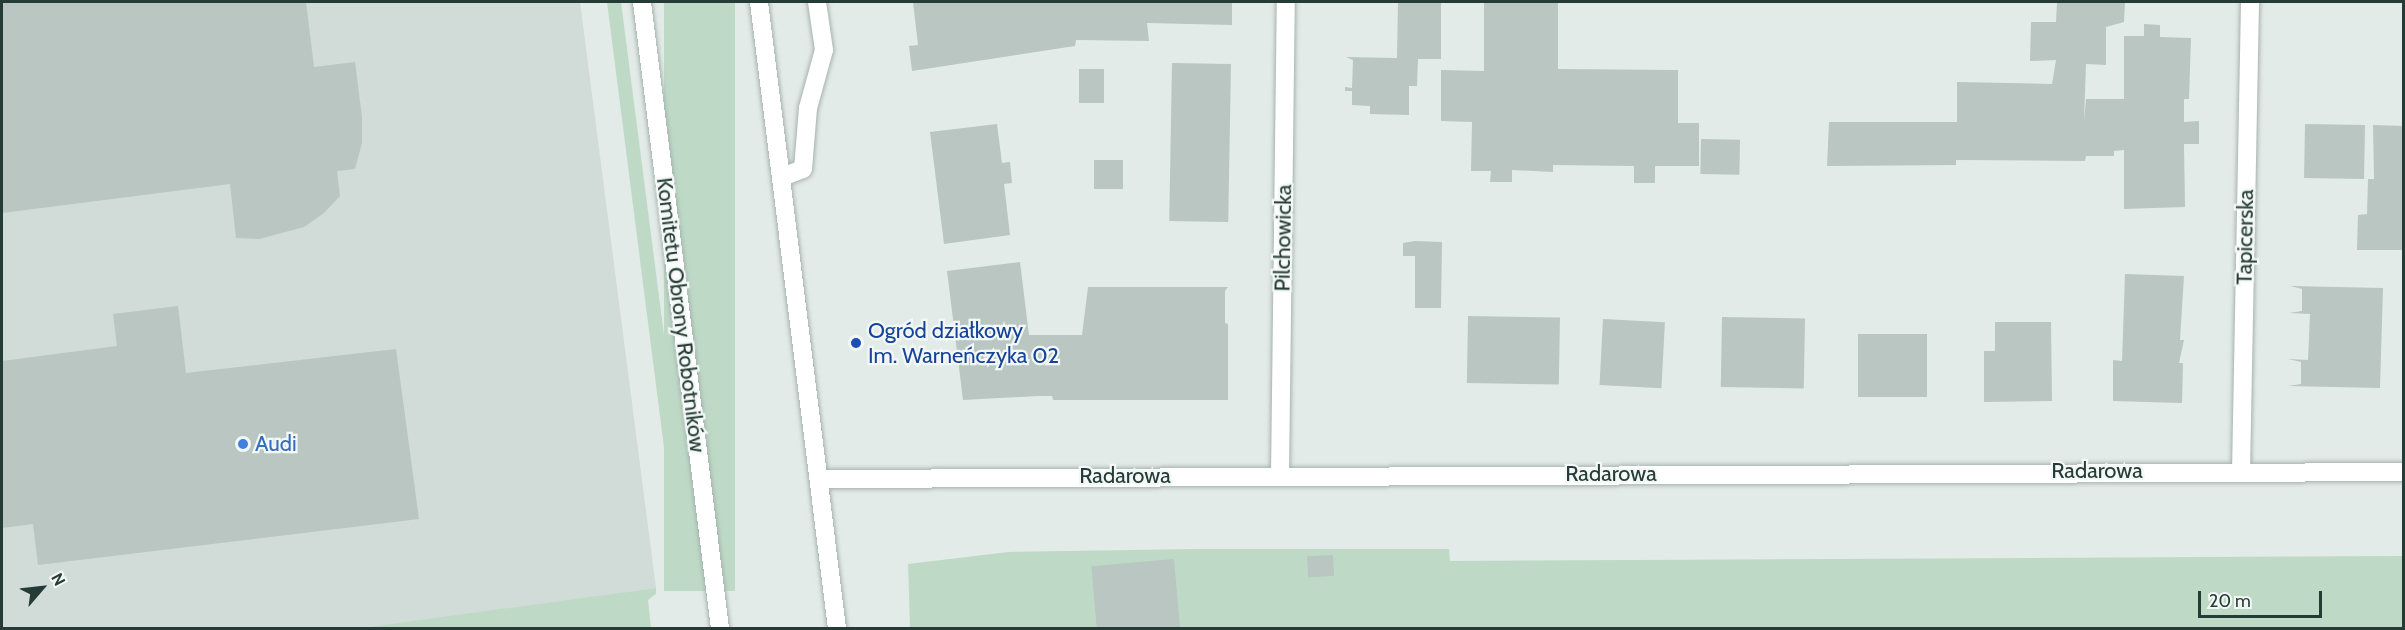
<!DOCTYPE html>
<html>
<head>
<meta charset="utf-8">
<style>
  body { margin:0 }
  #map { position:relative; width:2405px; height:630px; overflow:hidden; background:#e3ebe8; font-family:Cabin,sans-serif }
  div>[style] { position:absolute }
  .built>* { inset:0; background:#d1dbd7 }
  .green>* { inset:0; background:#bedac7; transform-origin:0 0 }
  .building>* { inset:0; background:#b9c6c1; transform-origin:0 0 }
  .roads { filter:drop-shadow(0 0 2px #a6b3af) drop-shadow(0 0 2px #a6b3af) }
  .service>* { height:18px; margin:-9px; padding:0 9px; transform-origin:9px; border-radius:9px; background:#fff }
  .minor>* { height:18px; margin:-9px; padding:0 9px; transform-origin:9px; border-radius:9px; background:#fff }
  .tertiary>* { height:18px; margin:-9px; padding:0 9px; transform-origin:9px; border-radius:9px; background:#fff }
  .dots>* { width:16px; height:16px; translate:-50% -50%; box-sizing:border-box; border:3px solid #f3f8f6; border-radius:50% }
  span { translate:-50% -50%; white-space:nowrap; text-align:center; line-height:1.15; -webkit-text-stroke:4.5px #f3f8f6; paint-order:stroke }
  .street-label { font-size:22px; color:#253b35 }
  .transit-label { font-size:22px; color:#164399 }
  .left { translate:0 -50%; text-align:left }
  .shop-label { font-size:22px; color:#366cbe }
  .frame { position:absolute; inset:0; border:3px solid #253b35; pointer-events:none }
  .north { position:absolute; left:12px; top:558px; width:60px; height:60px; -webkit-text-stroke:4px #f3f8f6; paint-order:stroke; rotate:62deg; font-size:16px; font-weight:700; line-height:24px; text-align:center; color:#253b35 }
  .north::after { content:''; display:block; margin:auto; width:21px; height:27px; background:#253b35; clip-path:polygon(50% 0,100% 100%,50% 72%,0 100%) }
  .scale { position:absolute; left:2198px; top:591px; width:124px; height:27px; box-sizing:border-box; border:3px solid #253b35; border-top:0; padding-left:8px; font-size:18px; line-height:21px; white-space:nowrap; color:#253b35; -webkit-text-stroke:4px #f3f8f6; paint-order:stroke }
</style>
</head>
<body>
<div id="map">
  <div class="built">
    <div style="clip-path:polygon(2px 2px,580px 2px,656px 588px,606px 595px,610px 628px,2px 628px)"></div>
  </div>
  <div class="green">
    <div style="clip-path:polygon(607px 2px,621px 2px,680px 459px,681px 497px,672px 510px)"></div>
    <div style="left:664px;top:2px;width:71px;height:589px"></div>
    <div style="clip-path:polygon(1197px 549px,1449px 549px,1450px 561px,2403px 556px,2404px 628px,910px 628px,908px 564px,1008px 552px)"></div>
    <div style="clip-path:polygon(656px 588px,656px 594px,648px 600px,651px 628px,362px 628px)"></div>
  </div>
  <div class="building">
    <div style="clip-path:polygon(2px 2px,306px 2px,314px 67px,355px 62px,362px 117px,362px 143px,355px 169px,337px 171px,340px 196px,324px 213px,304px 227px,259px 239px,236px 238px,230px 184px,2px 213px)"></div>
    <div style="clip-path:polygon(913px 2px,1232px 2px,1232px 25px,1147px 23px,1149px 41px,1076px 40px,1075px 46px,912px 71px,909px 46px,918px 45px)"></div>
    <div style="clip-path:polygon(1398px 2px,1441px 2px,1441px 59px,1418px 59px,1417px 86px,1409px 86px,1409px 115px,1370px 114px,1370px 106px,1352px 105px,1352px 91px,1345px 91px,1345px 87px,1352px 88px,1353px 60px,1346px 57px,1397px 58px)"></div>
    <div style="clip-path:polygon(1484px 2px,1558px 2px,1558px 69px,1678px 70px,1678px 123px,1699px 123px,1699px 166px,1655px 166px,1655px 183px,1634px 183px,1634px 166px,1553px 165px,1553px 172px,1512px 170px,1512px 182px,1490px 182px,1491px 171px,1471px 171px,1472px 122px,1441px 121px,1441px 70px,1484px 71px)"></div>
    <div style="clip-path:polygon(2057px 2px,2125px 2px,2124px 22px,2106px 27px,2106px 65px,2086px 64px,2084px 122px,2086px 99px,2124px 99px,2124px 36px,2144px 36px,2144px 24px,2160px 25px,2160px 37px,2191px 38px,2189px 99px,2184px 99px,2184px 122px,2199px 121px,2199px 144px,2184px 144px,2185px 207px,2124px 209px,2124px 150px,2114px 151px,2114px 156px,2086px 156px,2085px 161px,1956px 160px,1956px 165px,1827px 166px,1829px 122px,1957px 122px,1957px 82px,2052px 84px,2056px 60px,2030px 61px,2031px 22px,2056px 22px)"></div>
    <div style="left:1172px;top:63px;width:59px;height:158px;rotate:1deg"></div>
    <div style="left:1104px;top:69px;width:34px;height:25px;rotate:90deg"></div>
    <div style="clip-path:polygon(997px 124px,1002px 163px,1010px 162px,1012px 183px,1004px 184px,1010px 235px,944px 244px,930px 132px)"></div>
    <div style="left:2305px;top:124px;width:60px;height:54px;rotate:1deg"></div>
    <div style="clip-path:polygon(2373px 125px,2404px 126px,2402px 250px,2357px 250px,2358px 215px,2367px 214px,2368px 179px,2374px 179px)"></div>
    <div style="left:1701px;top:139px;width:39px;height:35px;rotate:1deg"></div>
    <div style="left:1094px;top:160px;width:29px;height:29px"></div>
    <div style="clip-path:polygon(1415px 241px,1442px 242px,1441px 308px,1415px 308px,1415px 256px,1403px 256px,1403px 243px)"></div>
    <div style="clip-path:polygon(1020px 262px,1029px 335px,1082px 335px,1088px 287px,1228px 287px,1225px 291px,1225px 323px,1228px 324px,1228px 400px,1053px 400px,1052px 396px,1038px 396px,963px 400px,947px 271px)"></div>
    <div style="clip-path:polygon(2125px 274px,2184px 276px,2180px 340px,2184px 340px,2179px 363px,2183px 363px,2182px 403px,2113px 401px,2113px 360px,2122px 361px)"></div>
    <div style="clip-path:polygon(2290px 286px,2383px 288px,2380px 388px,2288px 386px,2301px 384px,2301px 362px,2288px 359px,2308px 360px,2310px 314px,2289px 313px,2302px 311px,2302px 289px)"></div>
    <div style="clip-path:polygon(178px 306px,186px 373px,396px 349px,419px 519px,38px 565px,33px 524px,2px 528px,2px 361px,117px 346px,113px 314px)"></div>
    <div style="left:1468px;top:316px;width:92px;height:67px;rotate:1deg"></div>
    <div style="left:1722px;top:317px;width:83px;height:70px;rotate:1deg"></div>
    <div style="left:1603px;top:319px;width:62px;height:66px;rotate:3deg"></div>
    <div style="clip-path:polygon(1995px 322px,2051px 322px,2052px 401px,1984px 402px,1984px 351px,1995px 351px)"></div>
    <div style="left:1858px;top:334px;width:69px;height:63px"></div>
    <div style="left:1333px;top:555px;width:21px;height:26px;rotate:87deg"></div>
    <div style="left:1174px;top:559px;width:69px;height:83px;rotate:85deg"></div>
  </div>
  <div class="roads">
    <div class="service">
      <div style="left:782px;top:177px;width:22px;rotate:-21deg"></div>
      <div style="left:803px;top:169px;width:61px;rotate:-85.3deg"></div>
      <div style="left:808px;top:108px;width:60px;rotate:-74.6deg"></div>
      <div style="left:824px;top:50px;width:49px;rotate:-98.3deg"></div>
    </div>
    <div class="minor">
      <div style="left:2241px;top:472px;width:470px;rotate:-88.9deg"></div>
      <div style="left:1280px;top:475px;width:473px;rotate:-89.3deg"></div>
      <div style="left:819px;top:479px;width:1585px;rotate:-0.25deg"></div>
    </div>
    <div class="tertiary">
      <div style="left:642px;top:2px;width:631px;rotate:82.9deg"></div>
      <div style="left:759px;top:2px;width:631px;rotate:82.9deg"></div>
    </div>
  </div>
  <div class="dots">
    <div style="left:856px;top:343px;background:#1a4fb4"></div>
    <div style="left:243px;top:444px;background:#3f7fe0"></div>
  </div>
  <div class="street-label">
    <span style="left:2245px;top:237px;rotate:-89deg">Tapicerska</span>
    <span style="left:1283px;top:238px;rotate:-89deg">Pilchowicka</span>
    <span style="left:681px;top:315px;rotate:83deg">Komitetu Obrony Robotników</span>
    <span style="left:2097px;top:471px">Radarowa</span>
    <span style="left:1611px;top:474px">Radarowa</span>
    <span style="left:1125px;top:476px">Radarowa</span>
  </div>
  <div class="transit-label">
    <span class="left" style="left:868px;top:343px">Ogród działkowy<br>Im. Warneńczyka 02</span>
  </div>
  <div class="shop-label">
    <span class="left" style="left:255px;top:444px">Audi</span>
  </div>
  <div class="frame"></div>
  <div class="north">N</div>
  <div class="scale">20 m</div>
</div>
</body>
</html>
